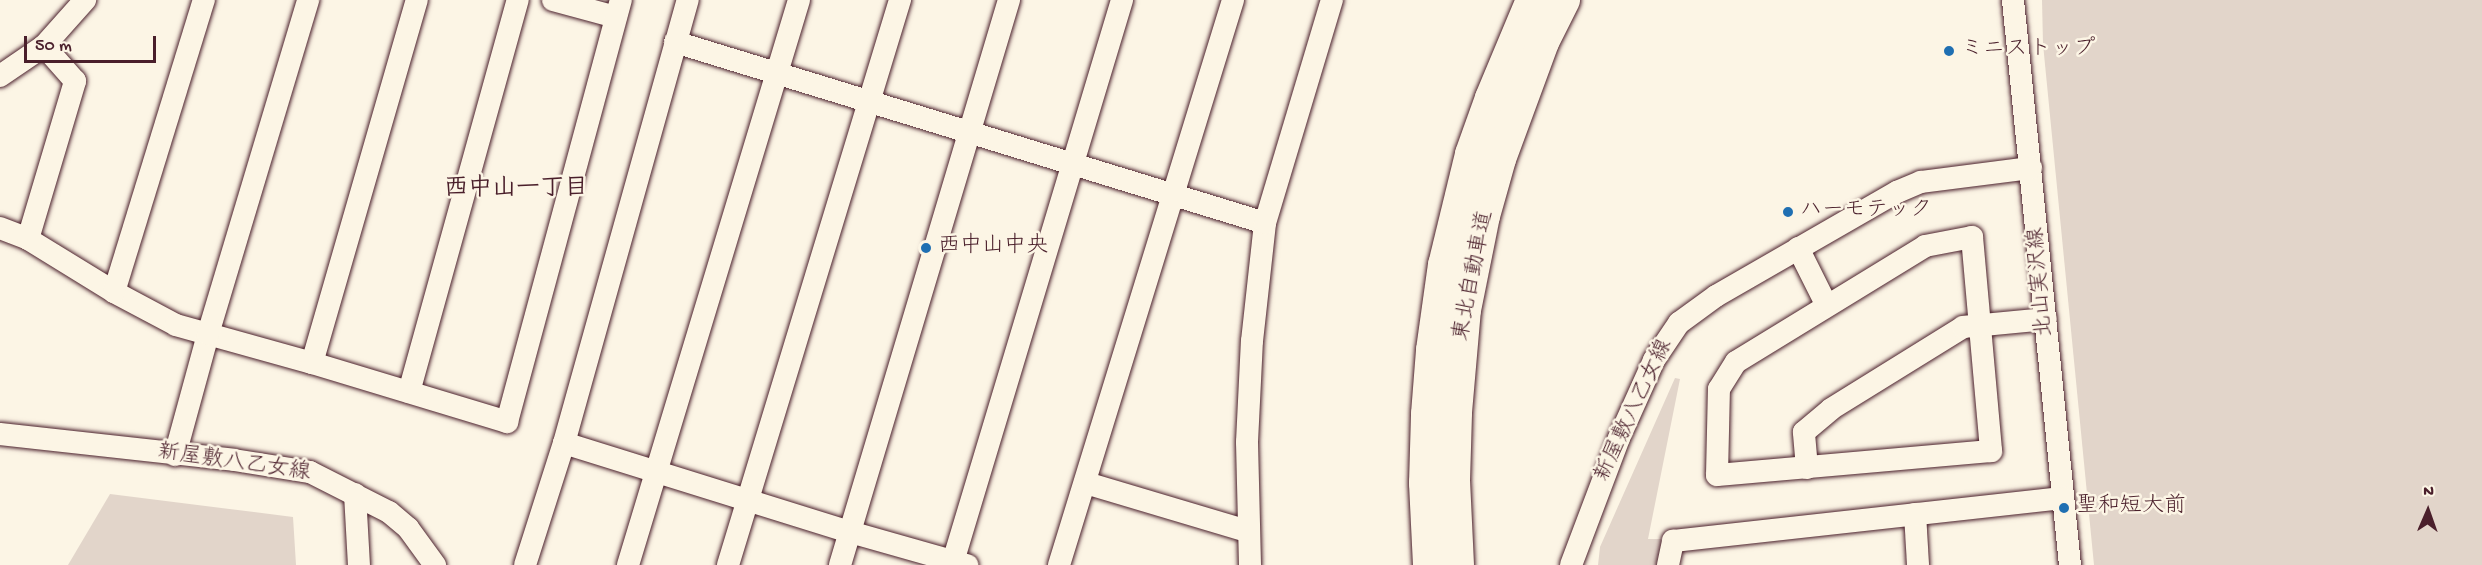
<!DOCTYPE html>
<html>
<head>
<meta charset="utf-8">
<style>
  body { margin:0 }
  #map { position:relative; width:2482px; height:565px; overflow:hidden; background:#fcf5e5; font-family:"Gochi Hand","Klee One",sans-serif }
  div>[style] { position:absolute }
  .green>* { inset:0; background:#e2d5ca }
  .roads { filter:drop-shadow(0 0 2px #4a1f2b) drop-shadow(0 0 2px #4a1f2b) }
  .minor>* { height:22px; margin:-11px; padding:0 11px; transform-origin:11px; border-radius:11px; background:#fcf5e5 }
  .highway>* { height:32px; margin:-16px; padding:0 16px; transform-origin:16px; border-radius:16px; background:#fcf5e5 }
  .dots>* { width:16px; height:16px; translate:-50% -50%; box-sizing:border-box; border:3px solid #fcf5e5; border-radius:50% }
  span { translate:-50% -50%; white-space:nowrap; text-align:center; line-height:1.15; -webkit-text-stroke:5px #fcf5e5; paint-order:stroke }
  .poi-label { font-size:22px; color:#4a1f2b }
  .left { translate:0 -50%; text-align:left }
  .street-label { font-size:22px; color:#4a1f2b }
  .neighbourhood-label { font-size:24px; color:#4a1f2b; font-weight:700 }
  .north { position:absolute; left:2398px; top:481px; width:60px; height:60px; -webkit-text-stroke:4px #fcf5e5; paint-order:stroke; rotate:2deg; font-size:16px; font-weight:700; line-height:24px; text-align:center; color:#4a1f2b }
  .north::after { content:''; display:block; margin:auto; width:21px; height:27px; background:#4a1f2b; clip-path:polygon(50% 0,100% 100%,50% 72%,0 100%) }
  .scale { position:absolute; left:24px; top:36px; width:132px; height:27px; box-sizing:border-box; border:3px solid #4a1f2b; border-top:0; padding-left:8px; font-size:18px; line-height:21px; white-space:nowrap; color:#4a1f2b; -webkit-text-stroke:4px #fcf5e5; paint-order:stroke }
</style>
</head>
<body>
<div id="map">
  <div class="green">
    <div style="clip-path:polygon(2042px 0,2482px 0,2482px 565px,2094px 565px,2043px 44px)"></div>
    <div style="clip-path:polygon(1675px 378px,1680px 379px,1648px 539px,1662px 539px,1658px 565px,1598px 565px,1600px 547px)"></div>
    <div style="clip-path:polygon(110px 494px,293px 517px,296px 565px,68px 565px)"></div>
  </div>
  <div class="roads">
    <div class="minor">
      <div style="left:553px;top:0;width:65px;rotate:15.1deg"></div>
      <div style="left:2013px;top:0;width:568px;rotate:84.24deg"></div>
      <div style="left:675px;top:42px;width:617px;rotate:17.05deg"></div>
      <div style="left:0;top:76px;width:53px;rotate:-34.3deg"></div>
      <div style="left:44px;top:46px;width:62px;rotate:-48.3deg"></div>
      <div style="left:0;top:228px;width:30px;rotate:21deg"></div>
      <div style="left:28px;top:239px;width:101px;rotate:31.6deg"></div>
      <div style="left:114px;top:292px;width:70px;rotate:28deg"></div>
      <div style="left:176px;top:325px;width:141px;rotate:15.6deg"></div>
      <div style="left:312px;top:363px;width:204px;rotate:16.8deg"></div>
      <div style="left:507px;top:422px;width:437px;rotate:-74.9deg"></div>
      <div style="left:1972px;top:237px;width:215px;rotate:84.9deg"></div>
      <div style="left:1991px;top:451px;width:275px;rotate:175deg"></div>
      <div style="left:1717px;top:475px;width:86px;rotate:-88.7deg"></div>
      <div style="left:1719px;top:389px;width:32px;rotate:-58deg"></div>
      <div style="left:1736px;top:362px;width:222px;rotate:-31.5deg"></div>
      <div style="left:1925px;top:246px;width:48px;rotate:-10.8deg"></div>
      <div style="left:28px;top:239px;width:165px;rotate:-73.4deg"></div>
      <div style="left:75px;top:81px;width:47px;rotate:-131.5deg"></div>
      <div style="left:1798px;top:248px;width:63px;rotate:63.4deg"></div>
      <div style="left:114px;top:292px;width:306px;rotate:-72.9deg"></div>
      <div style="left:312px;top:363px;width:378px;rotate:-73.9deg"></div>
      <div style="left:409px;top:392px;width:407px;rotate:-74.5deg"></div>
      <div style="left:0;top:434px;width:235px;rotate:6.3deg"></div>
      <div style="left:234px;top:460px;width:77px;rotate:9deg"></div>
      <div style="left:310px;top:472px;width:89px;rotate:26.9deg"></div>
      <div style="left:389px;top:512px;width:25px;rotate:40deg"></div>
      <div style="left:408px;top:528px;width:46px;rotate:53.9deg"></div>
      <div style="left:564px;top:443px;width:300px;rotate:17.3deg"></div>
      <div style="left:850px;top:532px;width:122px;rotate:15.8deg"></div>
      <div style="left:175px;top:455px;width:125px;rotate:-74.7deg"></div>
      <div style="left:208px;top:334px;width:349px;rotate:-73.3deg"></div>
      <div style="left:1807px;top:468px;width:36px;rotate:-95deg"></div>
      <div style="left:1804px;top:432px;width:35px;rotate:-40deg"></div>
      <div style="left:1831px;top:409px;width:155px;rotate:-31.8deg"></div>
      <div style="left:1963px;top:327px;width:83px;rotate:-5.5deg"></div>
      <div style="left:1086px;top:483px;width:168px;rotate:16.6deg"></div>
      <div style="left:355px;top:494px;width:71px;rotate:86.8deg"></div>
      <div style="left:1915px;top:514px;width:51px;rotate:86.6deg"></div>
      <div style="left:525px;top:565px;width:128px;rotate:-72.3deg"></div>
      <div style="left:564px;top:443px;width:460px;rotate:-74.4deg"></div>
      <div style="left:628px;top:565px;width:590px;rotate:-73.16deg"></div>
      <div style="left:728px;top:565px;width:591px;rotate:-73.07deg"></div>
      <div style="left:840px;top:565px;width:590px;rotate:-73.35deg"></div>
      <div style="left:952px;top:565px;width:590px;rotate:-73.25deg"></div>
      <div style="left:1059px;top:565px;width:591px;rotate:-72.88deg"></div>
      <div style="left:1250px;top:565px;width:123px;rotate:-91.4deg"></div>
      <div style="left:1247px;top:442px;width:101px;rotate:-87.2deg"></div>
      <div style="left:1252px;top:341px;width:119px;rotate:-83.7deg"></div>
      <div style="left:1265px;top:223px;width:233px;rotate:-73.3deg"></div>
      <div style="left:1571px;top:565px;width:136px;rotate:-69.3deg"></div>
      <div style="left:1619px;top:438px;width:85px;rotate:-65.8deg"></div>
      <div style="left:1654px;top:360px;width:45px;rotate:-56deg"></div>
      <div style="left:1679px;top:323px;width:46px;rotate:-36.1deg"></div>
      <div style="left:1716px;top:296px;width:209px;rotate:-29.9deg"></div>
      <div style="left:1897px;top:192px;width:26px;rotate:-23deg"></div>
      <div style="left:1921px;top:182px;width:111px;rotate:-7.3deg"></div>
      <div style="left:1668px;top:565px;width:25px;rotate:-78deg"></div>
      <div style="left:1673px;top:541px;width:392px;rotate:-6.3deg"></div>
    </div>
    <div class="highway">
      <div style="left:1429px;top:565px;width:82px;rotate:-92.8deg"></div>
      <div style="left:1425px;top:483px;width:69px;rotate:-88.3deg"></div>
      <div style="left:1427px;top:414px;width:64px;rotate:-85.5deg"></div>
      <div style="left:1432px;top:350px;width:86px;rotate:-82deg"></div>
      <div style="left:1444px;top:265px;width:114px;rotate:-76.3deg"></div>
      <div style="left:1471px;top:154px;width:59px;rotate:-70.3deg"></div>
      <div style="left:1491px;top:98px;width:106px;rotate:-67.3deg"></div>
      <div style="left:1458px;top:565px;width:84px;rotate:-92.7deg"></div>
      <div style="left:1454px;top:481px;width:69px;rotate:-88.3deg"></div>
      <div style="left:1456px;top:412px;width:102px;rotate:-85deg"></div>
      <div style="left:1465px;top:310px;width:96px;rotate:-78.6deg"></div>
      <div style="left:1484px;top:216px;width:59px;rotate:-74.3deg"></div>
      <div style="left:1500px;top:159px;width:125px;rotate:-69.8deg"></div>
      <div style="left:1543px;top:42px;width:47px;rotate:-63.4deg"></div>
    </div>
  </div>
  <div class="dots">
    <div style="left:1949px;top:51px;background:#1f6fb2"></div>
    <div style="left:1788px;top:212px;background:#1f6fb2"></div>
    <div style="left:926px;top:248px;background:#1f6fb2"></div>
    <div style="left:2064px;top:508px;background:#1f6fb2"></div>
  </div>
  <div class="poi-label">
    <span class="left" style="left:1961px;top:51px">ミニストップ</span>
    <span class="left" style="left:1800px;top:212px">ハーモテック</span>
    <span class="left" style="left:938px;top:248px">西中山中央</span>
    <span class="left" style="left:2076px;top:508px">聖和短大前</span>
  </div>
  <div class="street-label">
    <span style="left:1475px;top:276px;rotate:-79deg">東北自動車道</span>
    <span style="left:2042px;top:282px;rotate:-95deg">北山実沢線</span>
    <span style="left:1635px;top:411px;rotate:-65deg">新屋敷八乙女線</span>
    <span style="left:234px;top:464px;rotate:8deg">新屋敷八乙女線</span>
  </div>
  <div class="neighbourhood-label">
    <span style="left:516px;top:190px">西中山一丁目</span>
  </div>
  <div class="north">N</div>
  <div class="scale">50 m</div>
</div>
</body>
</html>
